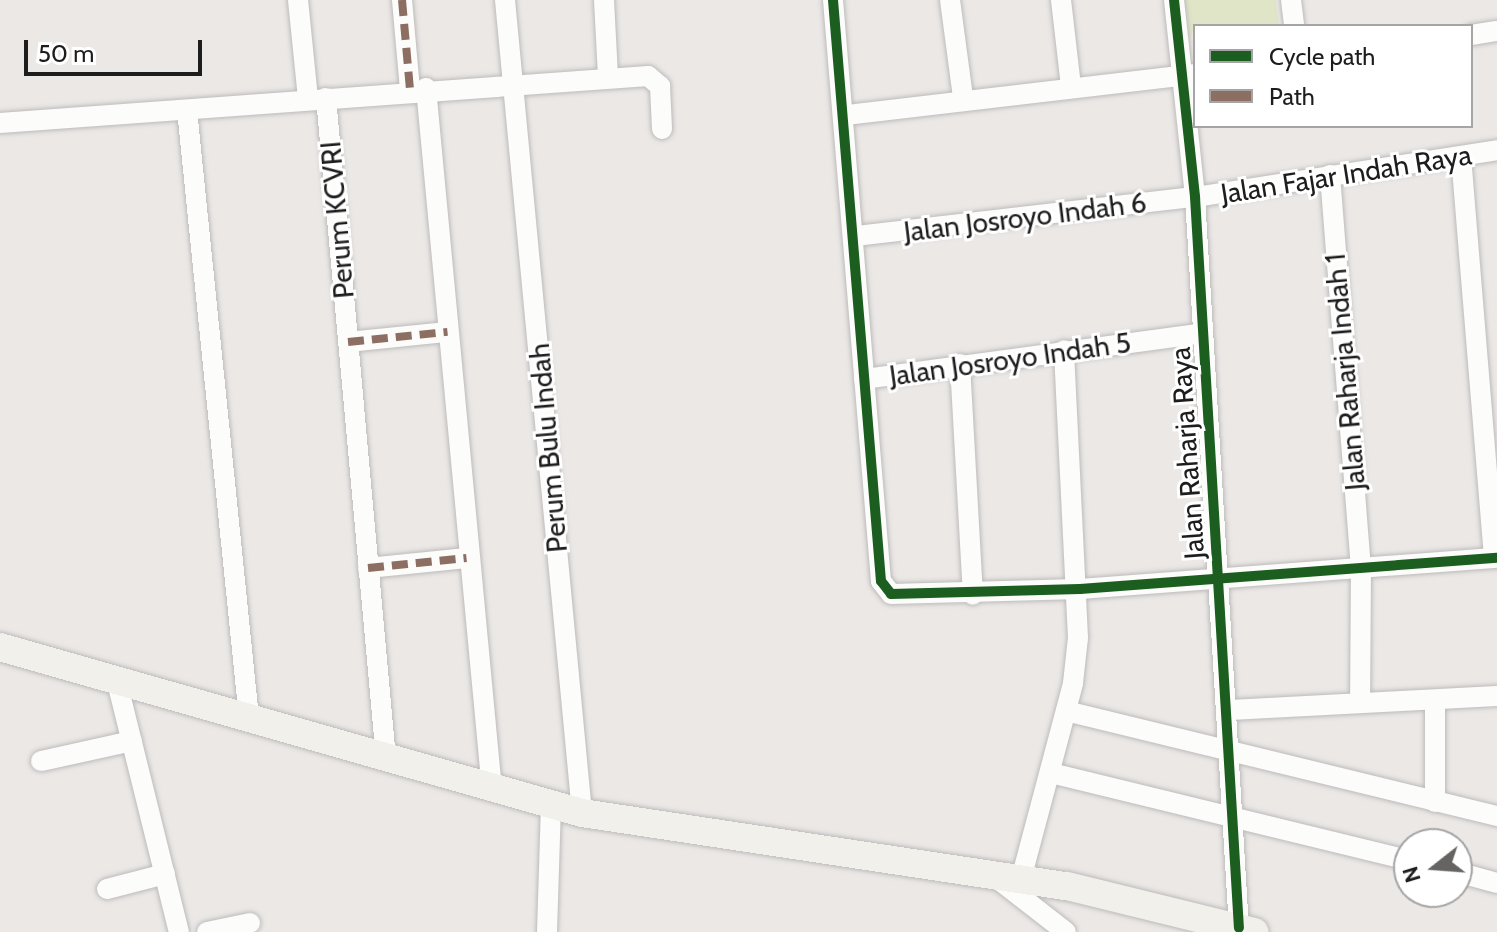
<!DOCTYPE html>
<html>
<head>
<meta charset="utf-8">
<style>
  body { margin:0 }
  #map { position:relative; width:1497px; height:932px; overflow:hidden; background:#ebe8e6; font-family:Cabin,sans-serif }
  div>[style] { position:absolute }
  .grass>* { inset:0; background:#e1e5c7 }
  .roads { filter:drop-shadow(0 0 2px #bdbbbb) drop-shadow(0 0 2px #bdbbbb) }
  .minor>* { height:20px; margin:-10px; padding:0 10px; transform-origin:10px; border-radius:10px; background:#fcfcfb }
  .secondary>* { height:28px; margin:-14px; padding:0 14px; transform-origin:14px; border-radius:14px; background:#f2f0ea }
  .quiet>* { height:8px; margin-top:-4px; transform-origin:0; background:repeating-linear-gradient(90deg,#8d6e63 0 16px,transparent 0 24px) }
  .cycleway>* { height:10px; margin:-5px; padding:0 5px; transform-origin:5px; border-radius:5px; background:#1b5e20 }
  span { translate:-50% -50%; white-space:nowrap; text-align:center; line-height:1.15; -webkit-text-stroke:6px #fff; paint-order:stroke }
  .street-label { font-size:28px; color:#1d1d1d }
  .legend { position:absolute; left:1193px; top:24px; width:280px; height:104px; box-sizing:border-box; background:#fff; border:2px solid #a5a5a5; margin:0; padding:10px 14px; list-style:none; font-size:24px; color:#1d1d1d }
  .legend li { display:flex; align-items:center; gap:16px; height:40px }
  .legend b { width:40px; border:2px solid #a5a5a5 }
  .north { position:absolute; left:1393px; top:828px; width:80px; height:80px; box-sizing:border-box; background:#fff; border:2px solid #a5a5a5; border-radius:50%; rotate:253deg; font-size:22px; font-weight:700; line-height:32px; text-align:center; color:#1d1d1d }
  .north::after { content:''; display:block; margin:auto; width:28px; height:36px; background:#656463; clip-path:polygon(50% 0,100% 100%,50% 72%,0 100%) }
  .scale { position:absolute; left:24px; top:40px; width:178px; height:36px; box-sizing:border-box; border:4px solid #1d1d1d; border-top:0; padding-left:10px; font-size:24px; line-height:28px; white-space:nowrap; color:#1d1d1d; -webkit-text-stroke:6px #fff; paint-order:stroke }
</style>
</head>
<body>
<div id="map">
  <div class="grass">
    <div style="clip-path:polygon(1185px 0,1276px 0,1279px 26px,1195px 26px,1190px 39px)"></div>
  </div>
  <div class="roads">
    <div class="minor">
      <div style="left:298px;top:0;width:100px;rotate:84.2deg"></div>
      <div style="left:402px;top:0;width:89px;rotate:84.9deg"></div>
      <div style="left:505px;top:0;width:817px;rotate:84.59deg"></div>
      <div style="left:604px;top:0;width:76px;rotate:87deg"></div>
      <div style="left:833px;top:0;width:583px;rotate:85.28deg"></div>
      <div style="left:881px;top:581px;width:16px;rotate:52deg"></div>
      <div style="left:891px;top:594px;width:189px;rotate:-1.5deg"></div>
      <div style="left:1080px;top:589px;width:418px;rotate:-4.3deg"></div>
      <div style="left:950px;top:0;width:99px;rotate:82.4deg"></div>
      <div style="left:1061px;top:0;width:87px;rotate:83.4deg"></div>
      <div style="left:1174px;top:0;width:198px;rotate:83.9deg"></div>
      <div style="left:1195px;top:197px;width:732px;rotate:86.56deg"></div>
      <div style="left:1291px;top:0;width:26px;rotate:83deg"></div>
      <div style="left:1471px;top:35px;width:26px;rotate:-9deg"></div>
      <div style="left:426px;top:88px;width:705px;rotate:84.63deg"></div>
      <div style="left:326px;top:98px;width:664px;rotate:84.81deg"></div>
      <div style="left:187px;top:110px;width:611px;rotate:84.18deg"></div>
      <div style="left:847px;top:115px;width:350px;rotate:-6.7deg"></div>
      <div style="left:0;top:123px;width:650px;rotate:-4.15deg"></div>
      <div style="left:648px;top:76px;width:16px;rotate:40deg"></div>
      <div style="left:660px;top:86px;width:43px;rotate:87.3deg"></div>
      <div style="left:1461px;top:156px;width:403px;rotate:85.3deg"></div>
      <div style="left:1330px;top:175px;width:394px;rotate:85.5deg"></div>
      <div style="left:1361px;top:568px;width:135px;rotate:90.4deg"></div>
      <div style="left:856px;top:236px;width:341px;rotate:-6.6deg"></div>
      <div style="left:1195px;top:197px;width:306px;rotate:-8.8deg"></div>
      <div style="left:348px;top:342px;width:100px;rotate:-5.8deg"></div>
      <div style="left:960px;top:364px;width:231px;rotate:86.8deg"></div>
      <div style="left:864px;top:379px;width:342px;rotate:-7.7deg"></div>
      <div style="left:368px;top:568px;width:99px;rotate:-5.8deg"></div>
      <div style="left:117px;top:682px;width:258px;rotate:76.1deg"></div>
      <div style="left:1230px;top:710px;width:267px;rotate:-3deg"></div>
      <div style="left:1066px;top:711px;width:444px;rotate:13.7deg"></div>
      <div style="left:41px;top:761px;width:93px;rotate:-12.4deg"></div>
      <div style="left:1051px;top:773px;width:368px;rotate:13.7deg"></div>
      <div style="left:1435px;top:802px;width:102px;rotate:-90deg"></div>
      <div style="left:1457px;top:872px;width:41px;rotate:15.4deg"></div>
      <div style="left:994px;top:876px;width:91px;rotate:37.9deg"></div>
      <div style="left:1021px;top:879px;width:203px;rotate:-75.1deg"></div>
      <div style="left:1073px;top:683px;width:45px;rotate:-83.7deg"></div>
      <div style="left:1078px;top:638px;width:288px;rotate:-92.8deg"></div>
      <div style="left:107px;top:889px;width:60px;rotate:-14.5deg"></div>
      <div style="left:207px;top:932px;width:44px;rotate:-11.8deg"></div>
      <div style="left:547px;top:932px;width:128px;rotate:-88.2deg"></div>
    </div>
    <div class="secondary">
      <div style="left:0;top:647px;width:605px;rotate:15.92deg"></div>
      <div style="left:582px;top:813px;width:490px;rotate:8.6deg"></div>
      <div style="left:1067px;top:886px;width:193px;rotate:13.8deg"></div>
    </div>
  </div>
  <div class="quiet">
    <div style="left:402px;top:0;width:89px;rotate:84.9deg"></div>
    <div style="left:348px;top:342px;width:100px;rotate:-5.8deg"></div>
    <div style="left:368px;top:568px;width:99px;rotate:-5.8deg"></div>
  </div>
  <div class="cycleway">
    <div style="left:833px;top:0;width:583px;rotate:85.28deg"></div>
    <div style="left:881px;top:581px;width:16px;rotate:52deg"></div>
    <div style="left:891px;top:594px;width:189px;rotate:-1.5deg"></div>
    <div style="left:1080px;top:589px;width:418px;rotate:-4.3deg"></div>
    <div style="left:1174px;top:0;width:198px;rotate:83.9deg"></div>
    <div style="left:1195px;top:197px;width:732px;rotate:86.56deg"></div>
  </div>
  <div class="street-label">
    <span style="left:1346px;top:174px;rotate:-9deg">Jalan Fajar Indah Raya</span>
    <span style="left:1025px;top:217px;rotate:-7deg">Jalan Josroyo Indah 6</span>
    <span style="left:337px;top:220px;rotate:-95deg">Perum KCVRI</span>
    <span style="left:1010px;top:359px;rotate:-8deg">Jalan Josroyo Indah 5</span>
    <span style="left:1345px;top:372px;rotate:-95deg">Jalan Raharja Indah 1</span>
    <span style="left:548px;top:448px;rotate:-95deg">Perum Bulu Indah</span>
    <span style="left:1187px;top:453px;rotate:-94deg">Jalan Raharja Raya</span>
  </div>
  <ul class="legend">
  <li><b style="height:10px;background:#1b5e20"></b>Cycle path</li>
  <li><b style="height:10px;background:#8d6e63"></b>Path</li>
  </ul>
  <div class="north">N</div>
  <div class="scale">50 m</div>
</div>
</body>
</html>
